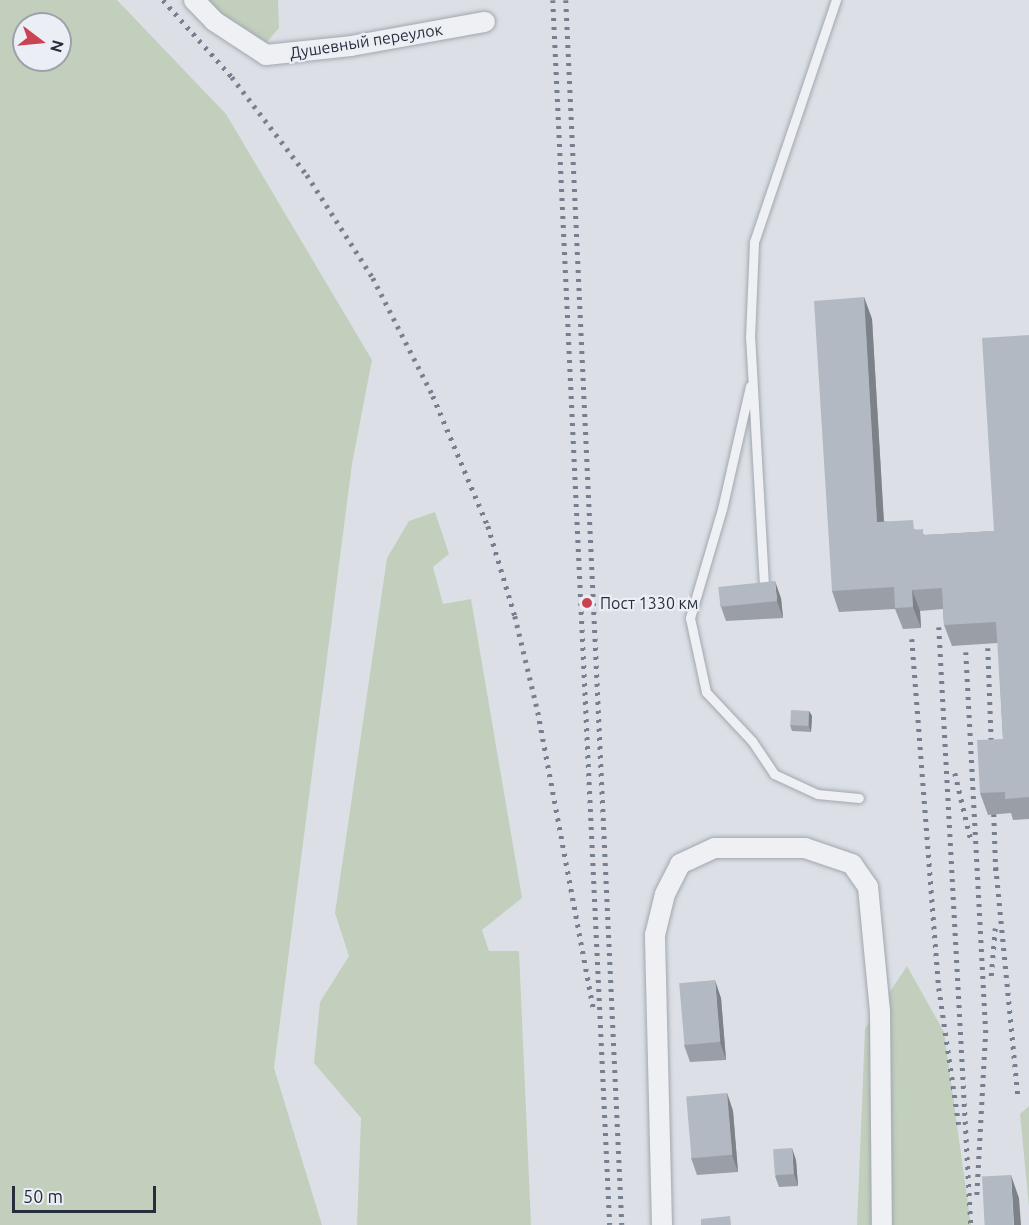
<!DOCTYPE html>
<html>
<head>
<meta charset="utf-8">
<style>
  body { margin:0 }
  #map { position:relative; width:1029px; height:1225px; overflow:hidden; background:#dce0e6; font-family:Ubuntu,sans-serif }
  div>[style] { position:absolute }
  .green>* { inset:0; background:#c2cfbd }
  .roads { filter:drop-shadow(0 0 2px #a2a7af) drop-shadow(0 0 2px #a2a7af) }
  .service>* { height:9px; margin:-4.5px; padding:0 4.5px; transform-origin:4.5px; border-radius:4.5px; background:#eef0f4 }
  .minor>* { height:20px; margin:-10px; padding:0 10px; transform-origin:10px; border-radius:10px; background:#eef0f4 }
  .rail>* { height:4.5px; margin-top:-2.25px; transform-origin:0; background:repeating-linear-gradient(90deg,#767f8f 0 3px,transparent 0 9px) }
  .wall>* { inset:0; background:#9a9fa7 }
  .shaded-wall>* { inset:0; background:#7d8288 }
  .building>* { inset:0; background:#b3b9c2; transform-origin:0 0 }
  .dots>* { width:16px; height:16px; translate:-50% -50%; box-sizing:border-box; border:3px solid #ebeef4; border-radius:50% }
  span { translate:-50% -50%; white-space:nowrap; text-align:center; line-height:1.15; -webkit-text-stroke:4.5px #ebeef4; paint-order:stroke }
  .street-label { font-size:16px; color:#262e3b }
  .poi-label { font-size:16px; color:#262e3b }
  .left { translate:0 -50%; text-align:left }
  .north { position:absolute; left:12px; top:12px; width:60px; height:60px; box-sizing:border-box; background:#ebeef4; border:2px solid #9ca1aa; border-radius:50%; rotate:106deg; font-size:16px; font-weight:700; line-height:24px; text-align:center; color:#262e3b }
  .north::after { content:''; display:block; margin:auto; width:21px; height:27px; background:#c94355; clip-path:polygon(50% 0,100% 100%,50% 72%,0 100%) }
  .scale { position:absolute; left:12px; top:1186px; width:144px; height:27px; box-sizing:border-box; border:3px solid #262e3b; border-top:0; padding-left:8px; font-size:18px; line-height:21px; white-space:nowrap; color:#262e3b; -webkit-text-stroke:4px #ebeef4; paint-order:stroke }
</style>
</head>
<body>
<div id="map">
  <div class="green">
    <div style="clip-path:polygon(evenodd,0 0,117px 0,226px 114px,372px 360px,352px 464px,274px 1068px,322px 1225px,0 1225px,0 0,24px 24px,60px 24px,60px 60px,24px 60px,24px 24px)"></div>
    <div style="clip-path:polygon(207px 0,278px 0,279px 28px,259px 51px)"></div>
    <div style="clip-path:polygon(435px 512px,449px 554px,433px 567px,443px 604px,471px 599px,522px 898px,482px 930px,489px 951px,519px 951px,531px 1225px,357px 1225px,361px 1118px,314px 1063px,320px 1002px,349px 956px,335px 913px,387px 558px,409px 521px)"></div>
    <div style="clip-path:polygon(907px 966px,944px 1032px,971px 1225px,857px 1225px,865px 1029px)"></div>
    <div style="clip-path:polygon(1029px 1106px,1029px 1207px,1020px 1114px)"></div>
  </div>
  <div class="roads">
    <div class="service">
      <div style="left:750px;top:386px;width:126px;rotate:102.8deg"></div>
      <div style="left:722px;top:509px;width:114px;rotate:106.4deg"></div>
      <div style="left:690px;top:618px;width:76px;rotate:77.8deg"></div>
      <div style="left:706px;top:692px;width:67px;rotate:46.8deg"></div>
      <div style="left:752px;top:741px;width:40px;rotate:56deg"></div>
      <div style="left:774px;top:774px;width:47px;rotate:24.9deg"></div>
      <div style="left:817px;top:794px;width:42px;rotate:5.4deg"></div>
      <div style="left:764px;top:585px;width:247px;rotate:-93.2deg"></div>
      <div style="left:750px;top:338px;width:96px;rotate:-87.6deg"></div>
      <div style="left:754px;top:242px;width:256px;rotate:-71.3deg"></div>
    </div>
    <div class="minor">
      <div style="left:194px;top:0;width:29px;rotate:46deg"></div>
      <div style="left:214px;top:21px;width:62px;rotate:33.2deg"></div>
      <div style="left:266px;top:55px;width:85px;rotate:-6deg"></div>
      <div style="left:351px;top:46px;width:136px;rotate:-10.2deg"></div>
      <div style="left:662px;top:1225px;width:290px;rotate:-91.4deg"></div>
      <div style="left:655px;top:935px;width:42px;rotate:-76.3deg"></div>
      <div style="left:665px;top:894px;width:34px;rotate:-63deg"></div>
      <div style="left:680px;top:864px;width:38px;rotate:-25deg"></div>
      <div style="left:715px;top:848px;width:90px"></div>
      <div style="left:805px;top:848px;width:50px;rotate:18.8deg"></div>
      <div style="left:852px;top:864px;width:28px;rotate:55deg"></div>
      <div style="left:868px;top:887px;width:125px;rotate:84.5deg"></div>
      <div style="left:880px;top:1011px;width:214px;rotate:89.5deg"></div>
    </div>
  </div>
  <div class="rail">
    <div style="left:163px;top:0;width:103px;rotate:48.1deg"></div>
    <div style="left:232px;top:77px;width:123px;rotate:52.6deg"></div>
    <div style="left:307px;top:175px;width:122px;rotate:57.3deg"></div>
    <div style="left:373px;top:278px;width:132px;rotate:63deg"></div>
    <div style="left:433px;top:396px;width:141px;rotate:67.1deg"></div>
    <div style="left:488px;top:526px;width:94px;rotate:73.3deg"></div>
    <div style="left:515px;top:616px;width:99px;rotate:76.5deg"></div>
    <div style="left:538px;top:712px;width:300px;rotate:79.4deg"></div>
    <div style="left:553px;top:0;width:1226px;rotate:87.34deg"></div>
    <div style="left:566px;top:0;width:1226px;rotate:87.38deg"></div>
    <div style="left:939px;top:627px;width:599px;rotate:86.94deg"></div>
    <div style="left:912px;top:639px;width:350px;rotate:85.6deg"></div>
    <div style="left:939px;top:988px;width:138px;rotate:81.7deg"></div>
    <div style="left:988px;top:648px;width:108px;rotate:87.9deg"></div>
    <div style="left:966px;top:652px;width:379px;rotate:87deg"></div>
    <div style="left:986px;top:1030px;width:165px;rotate:93.1deg"></div>
    <div style="left:955px;top:773px;width:69px;rotate:76.6deg"></div>
    <div style="left:994px;top:814px;width:60px;rotate:88.1deg"></div>
    <div style="left:996px;top:867px;width:231px;rotate:84.5deg"></div>
    <div style="left:991px;top:976px;width:48px;rotate:-85.2deg"></div>
  </div>
  <div class="wall">
    <div style="clip-path:polygon(864px 297px,872px 319px,884px 521px,917px 530px,925px 535px,994px 531px,1029px 335px,1029px 819px,1013px 820px,1011px 813px,988px 815px,980px 793px,1003px 739px,998px 643px,952px 646px,944px 625px,943px 609px,920px 611px,921px 628px,903px 629px,895px 609px,839px 612px,832px 591px)"></div>
    <div style="clip-path:polygon(781px 598px,783px 618px,726px 621px,720px 604px)"></div>
    <div style="clip-path:polygon(809px 711px,812px 716px,811px 732px,792px 731px,790px 725px)"></div>
    <div style="clip-path:polygon(721px 998px,726px 1060px,690px 1062px,684px 1045px)"></div>
    <div style="clip-path:polygon(727px 1093px,733px 1111px,738px 1172px,697px 1175px,691px 1158px)"></div>
    <div style="clip-path:polygon(796px 1160px,798px 1186px,779px 1187px,775px 1176px)"></div>
  </div>
  <div class="shaded-wall">
    <div style="clip-path:polygon(864px 297px,872px 319px,885px 543px,877px 522px)"></div>
    <div style="clip-path:polygon(775px 581px,781px 598px,783px 618px,777px 601px)"></div>
    <div style="clip-path:polygon(912px 590px,920px 611px,921px 628px,913px 607px)"></div>
    <div style="clip-path:polygon(809px 711px,812px 716px,811px 732px,809px 726px)"></div>
    <div style="clip-path:polygon(715px 980px,721px 998px,726px 1060px,720px 1042px)"></div>
    <div style="clip-path:polygon(727px 1093px,733px 1111px,738px 1172px,732px 1155px)"></div>
    <div style="clip-path:polygon(792px 1148px,796px 1160px,798px 1186px,794px 1174px)"></div>
    <div style="clip-path:polygon(1011px 1175px,1019px 1198px,1021px 1225px,1014px 1225px)"></div>
  </div>
  <div class="building">
    <div style="clip-path:polygon(864px 297px,877px 522px,913px 520px,914px 530px,923px 529px,923px 535px,994px 531px,982px 338px,1029px 335px,1029px 797px,1005px 799px,1005px 792px,980px 793px,977px 740px,1003px 739px,996px 622px,944px 625px,942px 588px,912px 590px,913px 607px,895px 608px,894px 587px,832px 591px,814px 301px)"></div>
    <div style="left:775px;top:581px;width:20px;height:57px;rotate:84deg"></div>
    <div style="left:791px;top:710px;width:18px;height:15px;rotate:3deg"></div>
    <div style="left:715px;top:980px;width:62px;height:36px;rotate:85deg"></div>
    <div style="left:727px;top:1093px;width:62px;height:41px;rotate:85deg"></div>
    <div style="left:792px;top:1148px;width:26px;height:19px;rotate:86deg"></div>
    <div style="left:1011px;top:1175px;width:50px;height:29px;rotate:87deg"></div>
    <div style="clip-path:polygon(730px 1216px,731px 1225px,701px 1225px,701px 1219px)"></div>
  </div>
  <div class="dots">
    <div style="left:587px;top:603px;background:#c94355"></div>
  </div>
  <div class="street-label">
    <span style="left:366px;top:41px;rotate:-9deg">Душевный переулок</span>
  </div>
  <div class="poi-label">
    <span class="left" style="left:600px;top:603px">Пост 1330 км</span>
  </div>
  <div class="north">N</div>
  <div class="scale">50 m</div>
</div>
</body>
</html>
